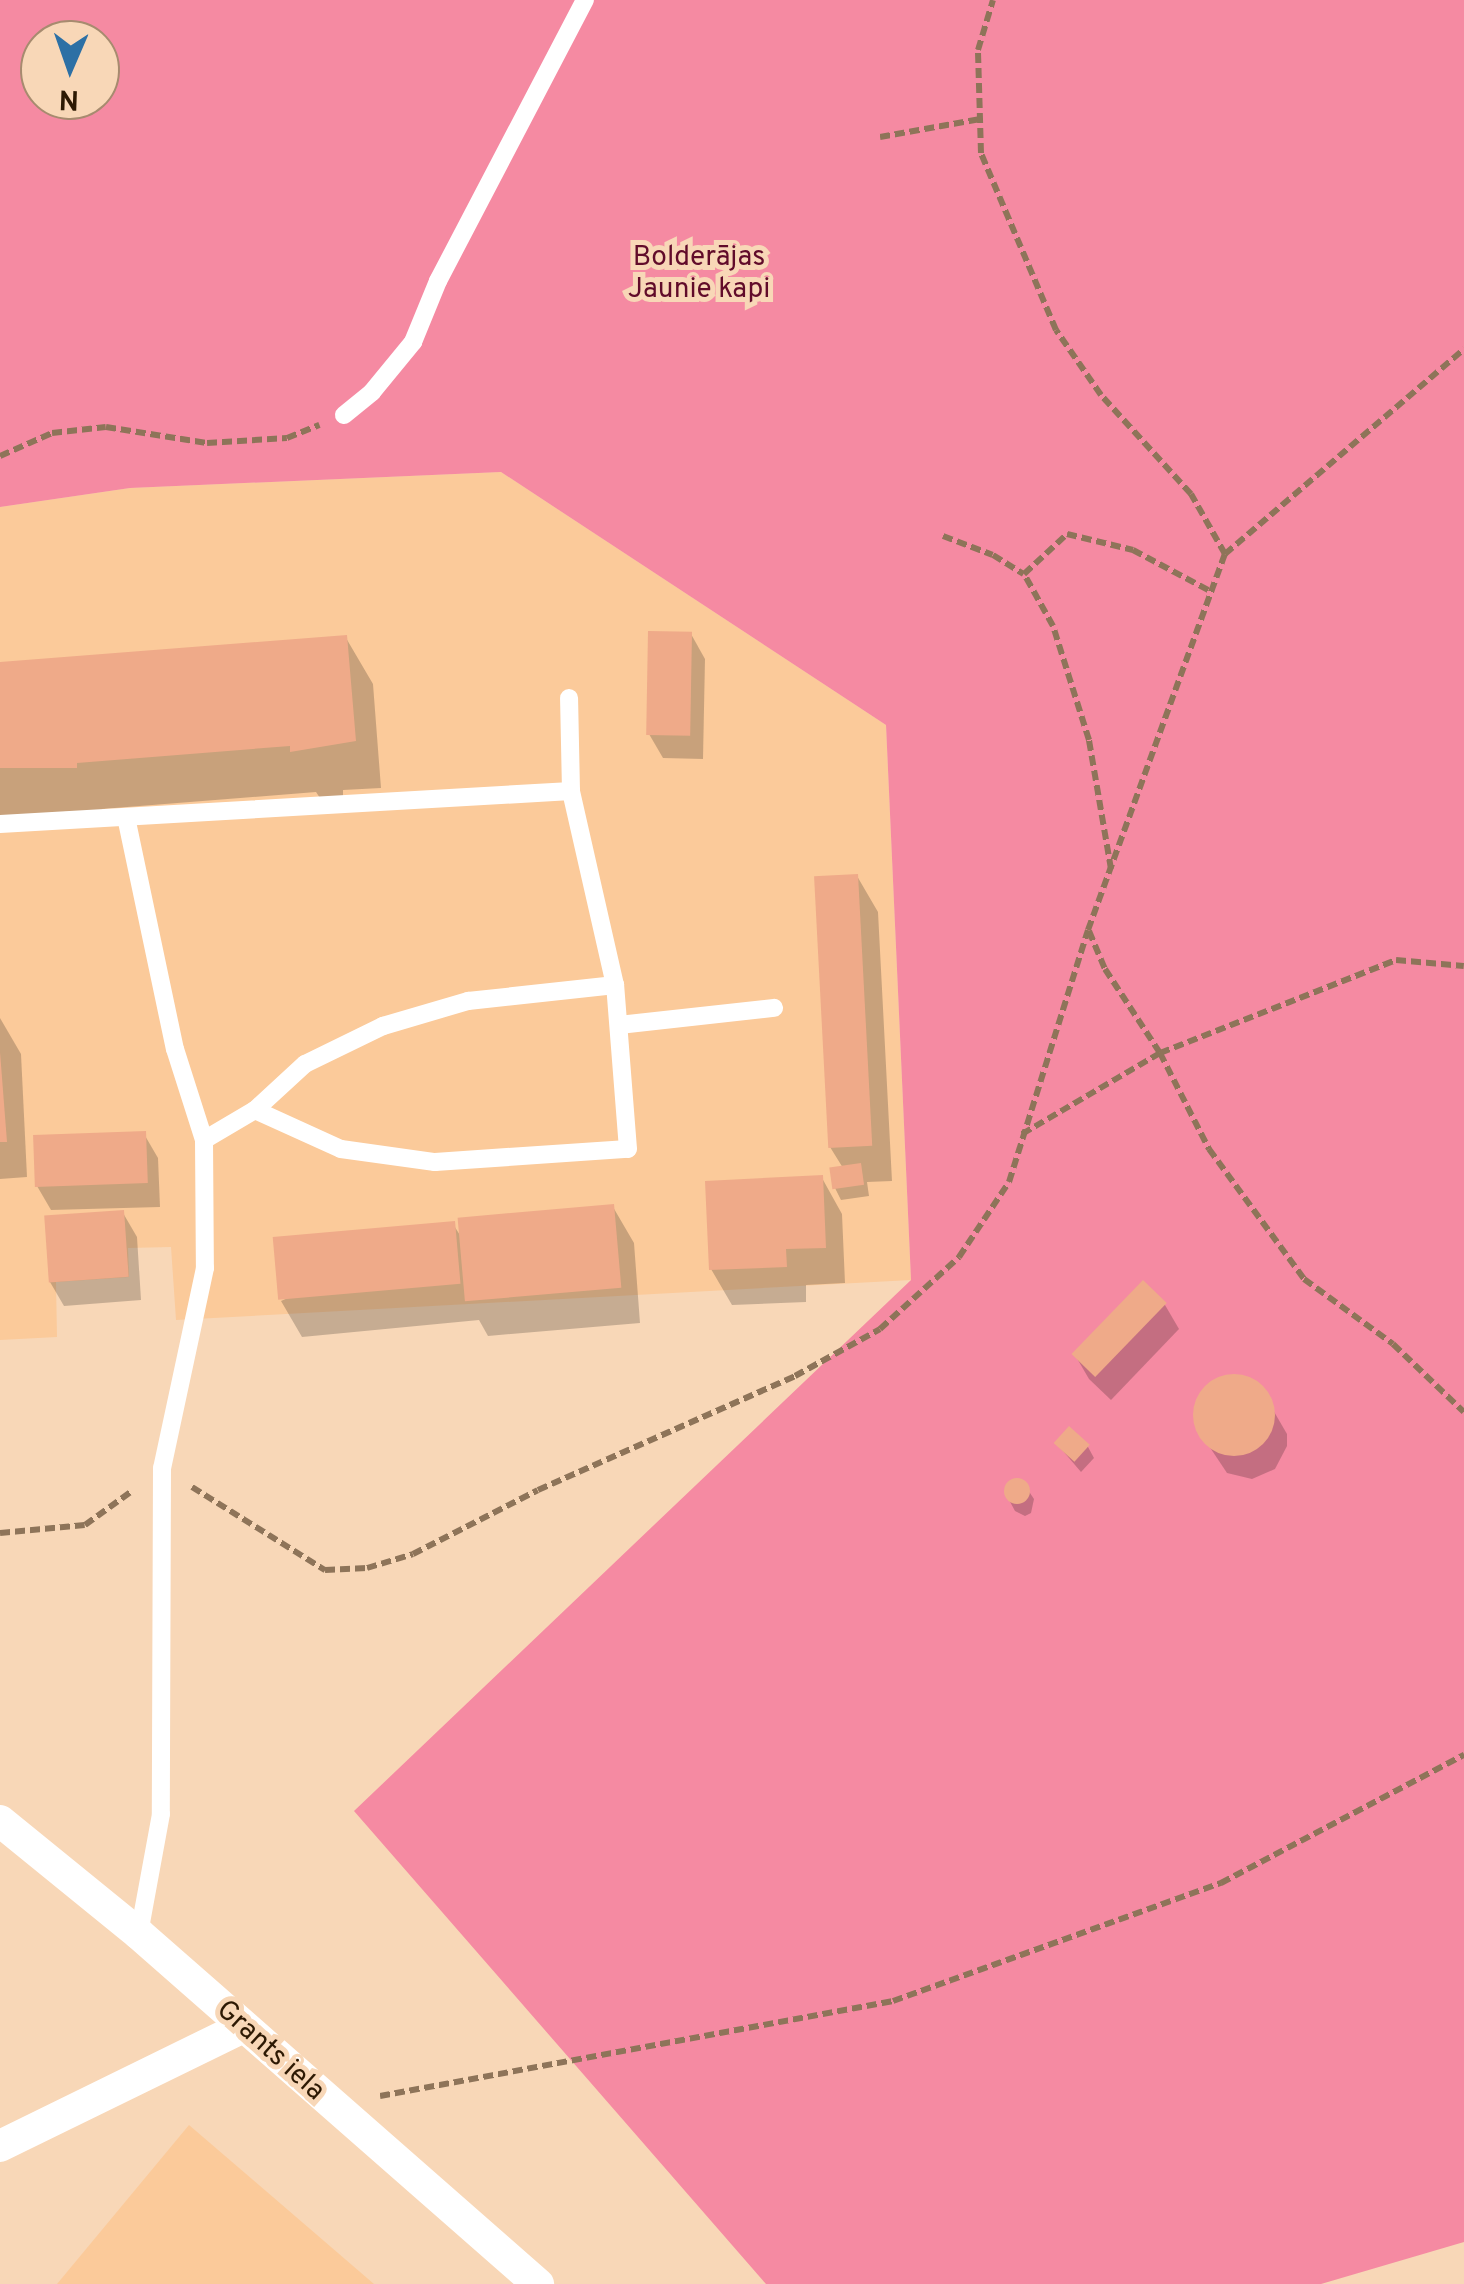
<!DOCTYPE html>
<html>
<head>
<meta charset="utf-8">
<style>
  body { margin:0 }
  #map { position:relative; width:1464px; height:2284px; overflow:hidden; background:#f8d7b7; font-family:Overpass,sans-serif }
  div>[style] { position:absolute }
  .built>* { inset:0; background:#fbca9a }
  .green>* { inset:0; background:#f58aa2 }
  .shadow>* { inset:0; background:#0003 }
  .building>* { inset:0; background:#efaa89; transform-origin:0 0 }
  .round { border-radius:50% }
  .path>* { height:6px; margin-top:-3px; transform-origin:0; background:repeating-linear-gradient(90deg,#8e7459 0 10px,transparent 0 15px) }
  .service>* { height:18px; margin:-9px; padding:0 9px; transform-origin:9px; border-radius:9px; background:#fff }
  .minor>* { height:32px; margin:-16px; padding:0 16px; transform-origin:16px; border-radius:16px; background:#fff }
  span { translate:-50% -50%; white-space:nowrap; text-align:center; line-height:1.15; -webkit-text-stroke:10px #f8d7b7; paint-order:stroke }
  .park-label { font-size:28px; color:#610b2a }
  .street-label { font-size:28px; color:#2d1903 }
  .north { position:absolute; left:20px; top:20px; width:100px; height:100px; box-sizing:border-box; background:#f8d7b7; border:2px solid #a78b6f; border-radius:50%; rotate:182deg; font-size:28px; font-weight:700; line-height:40px; text-align:center; color:#2d1903 }
  .north::after { content:''; display:block; margin:auto; width:35px; height:45px; background:#2d70a5; clip-path:polygon(50% 0,100% 100%,50% 72%,0 100%) }
</style>
</head>
<body>
<div id="map">
  <div class="built">
    <div style="clip-path:polygon(501px 472px,886px 725px,911px 1280px,176px 1320px,171px 1247px,128px 1248px,129px 1277px,56px 1282px,57px 1337px,0 1340px,0 507px,130px 488px)"></div>
    <div style="clip-path:polygon(189px 2125px,374px 2284px,57px 2284px)"></div>
  </div>
  <div class="green">
    <div style="clip-path:polygon(evenodd,0 0,1464px 0,1464px 2242px,1321px 2284px,766px 2284px,354px 1811px,911px 1280px,886px 725px,501px 472px,130px 488px,0 507px,0 0,40px 40px,100px 40px,100px 100px,40px 100px,40px 40px)"></div>
  </div>
  <div class="shadow">
    <div style="clip-path:polygon(691px 634px,705px 659px,703px 759px,663px 758px,649px 734px)"></div>
    <div style="clip-path:polygon(346px 638px,373px 684px,381px 788px,343px 790px,343px 796px,320px 798px,316px 792px,102px 809px,102px 814px,79px 815px,76px 811px,2px 817px,0 826px,0 664px)"></div>
    <div style="clip-path:polygon(857px 876px,878px 912px,892px 1181px,867px 1182px,869px 1196px,841px 1200px,835px 1188px,843px 1168px,830px 1147px)"></div>
    <div style="clip-path:polygon(0 1018px,21px 1054px,27px 1177px,0 1179px)"></div>
    <div style="clip-path:polygon(144px 1134px,158px 1158px,160px 1207px,51px 1210px,37px 1186px)"></div>
    <div style="clip-path:polygon(822px 1178px,842px 1214px,845px 1283px,806px 1285px,806px 1302px,732px 1305px,711px 1269px)"></div>
    <div style="clip-path:polygon(613px 1207px,634px 1243px,640px 1323px,488px 1336px,479px 1320px,302px 1337px,281px 1301px,453px 1224px,463px 1240px)"></div>
    <div style="clip-path:polygon(123px 1213px,137px 1237px,141px 1300px,64px 1306px,50px 1282px)"></div>
    <div style="clip-path:polygon(1143px 1284px,1165px 1305px,1179px 1329px,1111px 1400px,1089px 1379px,1075px 1355px)"></div>
    <div style="clip-path:polygon(1235px 1376px,1259px 1386px,1287px 1434px,1287px 1446px,1275px 1469px,1252px 1479px,1227px 1473px,1197px 1428px,1197px 1403px,1211px 1383px)"></div>
    <div style="clip-path:polygon(1057px 1444px,1088px 1447px,1094px 1458px,1081px 1472px)"></div>
    <div style="clip-path:polygon(1011px 1482px,1021px 1482px,1026px 1487px,1034px 1499px,1031px 1513px,1025px 1516px,1015px 1511px,1008px 1498px)"></div>
  </div>
  <div class="building">
    <div style="left:648px;top:631px;width:44px;height:104px;rotate:1deg"></div>
    <div style="clip-path:polygon(347px 635px,356px 741px,290px 752px,290px 746px,77px 763px,77px 768px,0 768px,0 662px)"></div>
    <div style="left:858px;top:874px;width:272px;height:44px;rotate:87deg"></div>
    <div style="clip-path:polygon(0 1052px,7px 1142px,0 1142px)"></div>
    <div style="left:146px;top:1131px;width:52px;height:113px;rotate:88deg"></div>
    <div style="left:861px;top:1163px;width:22px;height:32px;rotate:82deg"></div>
    <div style="clip-path:polygon(823px 1175px,826px 1248px,786px 1249px,787px 1267px,709px 1270px,705px 1181px)"></div>
    <div style="left:614px;top:1204px;width:84px;height:157px;rotate:85deg"></div>
    <div style="left:124px;top:1210px;width:67px;height:80px;rotate:86deg"></div>
    <div style="left:455px;top:1221px;width:63px;height:183px;rotate:85deg"></div>
    <div style="left:1143px;top:1280px;width:33px;height:103px;rotate:44deg"></div>
    <div class="round" style="left:1193px;top:1374px;width:82px;height:82px"></div>
    <div style="left:1069px;top:1426px;width:28px;height:23px;rotate:42deg"></div>
    <div class="round" style="left:1004px;top:1478px;width:26px;height:26px"></div>
  </div>
  <div class="path">
    <div style="left:880px;top:137px;width:102px;rotate:-10.2deg"></div>
    <div style="left:0;top:456px;width:57px;rotate:-23.9deg"></div>
    <div style="left:52px;top:433px;width:54px;rotate:-6.3deg"></div>
    <div style="left:106px;top:427px;width:102px;rotate:9deg"></div>
    <div style="left:207px;top:443px;width:80px;rotate:-3.6deg"></div>
    <div style="left:287px;top:438px;width:35px;rotate:-22deg"></div>
    <div style="left:943px;top:536px;width:53px;rotate:20.8deg"></div>
    <div style="left:993px;top:555px;width:36px;rotate:32deg"></div>
    <div style="left:1225px;top:554px;width:315px;rotate:-40.6deg"></div>
    <div style="left:1111px;top:869px;width:131px;rotate:-99.7deg"></div>
    <div style="left:1089px;top:740px;width:120px;rotate:-107.5deg"></div>
    <div style="left:1053px;top:626px;width:60px;rotate:-119.1deg"></div>
    <div style="left:1024px;top:574px;width:59px;rotate:-42.9deg"></div>
    <div style="left:1067px;top:534px;width:68px;rotate:13.6deg"></div>
    <div style="left:1133px;top:550px;width:87px;rotate:28deg"></div>
    <div style="left:1089px;top:931px;width:41px;rotate:67.2deg"></div>
    <div style="left:1105px;top:969px;width:100px;rotate:56.8deg"></div>
    <div style="left:1160px;top:1053px;width:108px;rotate:63deg"></div>
    <div style="left:1209px;top:1149px;width:161px;rotate:53.8deg"></div>
    <div style="left:1304px;top:1279px;width:110px;rotate:36.1deg"></div>
    <div style="left:1393px;top:1344px;width:98px;rotate:43.8deg"></div>
    <div style="left:1022px;top:1134px;width:160px;rotate:-30.4deg"></div>
    <div style="left:1160px;top:1053px;width:254px;rotate:-21.5deg"></div>
    <div style="left:1396px;top:960px;width:68px;rotate:5deg"></div>
    <div style="left:192px;top:1487px;width:157px;rotate:32deg"></div>
    <div style="left:325px;top:1570px;width:42px;rotate:-2.7deg"></div>
    <div style="left:367px;top:1568px;width:48px;rotate:-16.9deg"></div>
    <div style="left:413px;top:1554px;width:140px;rotate:-27.1deg"></div>
    <div style="left:538px;top:1490px;width:281px;rotate:-23.9deg"></div>
    <div style="left:795px;top:1376px;width:97px;rotate:-28.9deg"></div>
    <div style="left:880px;top:1329px;width:107px;rotate:-42.3deg"></div>
    <div style="left:959px;top:1257px;width:90px;rotate:-56.3deg"></div>
    <div style="left:1009px;top:1182px;width:264px;rotate:-72.6deg"></div>
    <div style="left:1088px;top:930px;width:400px;rotate:-70deg"></div>
    <div style="left:1225px;top:554px;width:69px;rotate:-119.5deg"></div>
    <div style="left:1191px;top:494px;width:134px;rotate:-132.3deg"></div>
    <div style="left:1101px;top:395px;width:79px;rotate:-124.7deg"></div>
    <div style="left:1056px;top:330px;width:192px;rotate:-113deg"></div>
    <div style="left:981px;top:153px;width:103px;rotate:-91.7deg"></div>
    <div style="left:978px;top:50px;width:52px;rotate:-73.3deg"></div>
    <div style="left:0;top:1533px;width:85px;rotate:-5.4deg"></div>
    <div style="left:85px;top:1525px;width:58px;rotate:-35.9deg"></div>
    <div style="left:380px;top:2096px;width:522px;rotate:-10.49deg"></div>
    <div style="left:893px;top:2001px;width:349px;rotate:-19.8deg"></div>
    <div style="left:1221px;top:1883px;width:275px;rotate:-27.8deg"></div>
  </div>
  <div class="service">
    <div style="left:344px;top:415px;width:36px;rotate:-39deg"></div>
    <div style="left:372px;top:392px;width:65px;rotate:-50.6deg"></div>
    <div style="left:413px;top:342px;width:66px;rotate:-67.7deg"></div>
    <div style="left:438px;top:281px;width:317px;rotate:-62.4deg"></div>
    <div style="left:126px;top:817px;width:237px;rotate:78.1deg"></div>
    <div style="left:175px;top:1049px;width:96px;rotate:72.3deg"></div>
    <div style="left:204px;top:1140px;width:128px;rotate:89.6deg"></div>
    <div style="left:205px;top:1268px;width:205px;rotate:102.1deg"></div>
    <div style="left:162px;top:1468px;width:346px;rotate:90.2deg"></div>
    <div style="left:161px;top:1814px;width:122px;rotate:100.4deg"></div>
    <div style="left:0;top:824px;width:572px;rotate:-3.31deg"></div>
    <div style="left:619px;top:1025px;width:156px;rotate:-6.3deg"></div>
    <div style="left:255px;top:1110px;width:94px;rotate:24.4deg"></div>
    <div style="left:341px;top:1149px;width:95px;rotate:7.9deg"></div>
    <div style="left:435px;top:1162px;width:193px;rotate:-3.9deg"></div>
    <div style="left:628px;top:1149px;width:165px;rotate:-94.5deg"></div>
    <div style="left:615px;top:985px;width:199px;rotate:-102.8deg"></div>
    <div style="left:571px;top:791px;width:93px;rotate:-91.2deg"></div>
    <div style="left:204px;top:1140px;width:59px;rotate:-30.5deg"></div>
    <div style="left:255px;top:1110px;width:68px;rotate:-42.6deg"></div>
    <div style="left:305px;top:1064px;width:87px;rotate:-26deg"></div>
    <div style="left:383px;top:1026px;width:89px;rotate:-16.4deg"></div>
    <div style="left:468px;top:1001px;width:148px;rotate:-6.2deg"></div>
  </div>
  <div class="minor">
    <div style="left:0;top:1821px;width:179px;rotate:39.1deg"></div>
    <div style="left:139px;top:1934px;width:531px;rotate:41.26deg"></div>
    <div style="left:0;top:2146px;width:271px;rotate:-26.1deg"></div>
  </div>
  <div class="park-label">
    <span style="left:699px;top:274px">Bolderājas<br>Jaunie kapi</span>
  </div>
  <div class="street-label">
    <span style="left:270px;top:2051px;rotate:42deg">Grants iela</span>
  </div>
  <div class="north">N</div>
</div>
</body>
</html>
